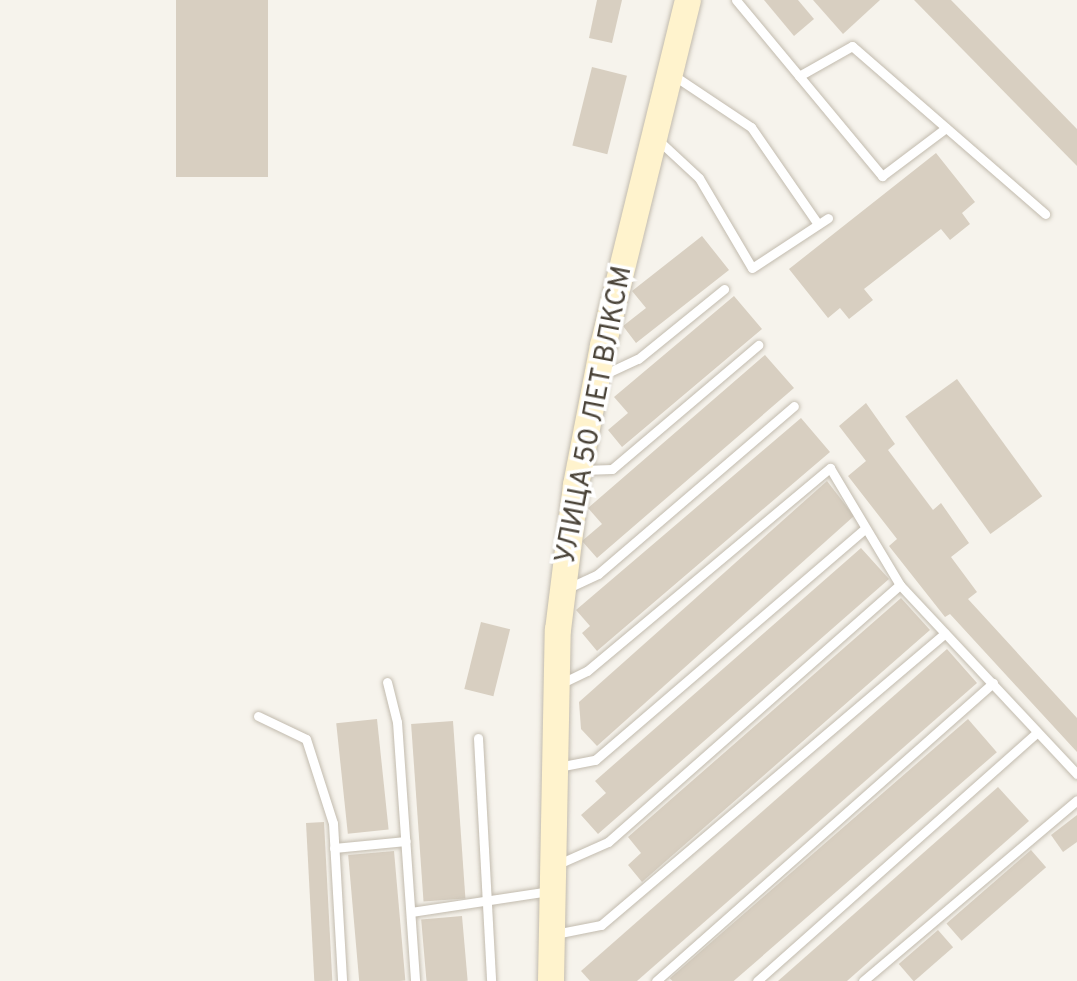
<!DOCTYPE html>
<html>
<head>
<meta charset="utf-8">
<style>
  body { margin:0 }
  #map { position:relative; width:1077px; height:981px; overflow:hidden; background:#f6f3ec; font-family:Overpass,sans-serif }
  div>[style] { position:absolute }
  .building>* { inset:0; background:#d8cfc1; transform-origin:0 0 }
  .roads { filter:drop-shadow(0 0 2px #c2bbae) drop-shadow(0 0 2px #c2bbae) }
  .lane>* { height:9px; margin:-4.5px; padding:0 4.5px; transform-origin:4.5px; border-radius:4.5px; background:#fff }
  .secondary>* { height:26px; margin:-13px; padding:0 13px; transform-origin:13px; border-radius:13px; background:#fff3cd }
  span { translate:-50% -50%; white-space:nowrap; text-align:center; line-height:1.15; -webkit-text-stroke:7px #fff; paint-order:stroke }
  .street-label { font-size:28px; color:#4b4439 }
</style>
</head>
<body>
<div id="map">
  <div class="building">
    <div style="left:176px;top:0;width:92px;height:177px"></div>
    <div style="clip-path:polygon(597px 0,622px 0,612px 43px,589px 38px)"></div>
    <div style="clip-path:polygon(764px 0,798px 0,814px 19px,794px 36px)"></div>
    <div style="clip-path:polygon(813px 0,880px 0,843px 34px)"></div>
    <div style="clip-path:polygon(914px 0,951px 0,1077px 129px,1077px 166px)"></div>
    <div style="left:592px;top:67px;width:36px;height:81px;rotate:14deg"></div>
    <div style="clip-path:polygon(936px 153px,975px 202px,962px 213px,970px 224px,950px 240px,941px 229px,864px 289px,873px 300px,849px 319px,840px 308px,828px 318px,789px 269px)"></div>
    <div style="clip-path:polygon(702px 236px,729px 270px,636px 343px,623px 326px,646px 308px,632px 291px)"></div>
    <div style="clip-path:polygon(734px 296px,762px 329px,622px 447px,608px 430px,628px 413px,614px 397px)"></div>
    <div style="clip-path:polygon(765px 355px,794px 388px,597px 558px,582px 541px,602px 524px,588px 508px)"></div>
    <div style="left:957px;top:379px;width:145px;height:64px;rotate:54deg"></div>
    <div style="clip-path:polygon(866px 403px,895px 444px,888px 450px,933px 510px,941px 503px,969px 543px,951px 557px,977px 592px,968px 599px,1077px 718px,1077px 752px,950px 614px,945px 617px,889px 546px,897px 539px,848px 476px,866px 461px,839px 426px)"></div>
    <div style="clip-path:polygon(801px 418px,830px 452px,597px 651px,582px 633px,590px 626px,576px 610px)"></div>
    <div style="clip-path:polygon(827px 481px,854px 516px,597px 746px,581px 729px,579px 702px)"></div>
    <div style="clip-path:polygon(861px 548px,889px 579px,598px 834px,581px 815px,606px 793px,595px 781px)"></div>
    <div style="clip-path:polygon(901px 598px,930px 630px,642px 882px,628px 865px,641px 853px,628px 837px)"></div>
    <div style="left:481px;top:622px;width:30px;height:69px;rotate:14deg"></div>
    <div style="clip-path:polygon(947px 649px,977px 683px,637px 981px,590px 981px,581px 971px)"></div>
    <div style="left:377px;top:719px;width:111px;height:41px;rotate:84deg"></div>
    <div style="left:968px;top:719px;width:44px;height:395px;rotate:49deg"></div>
    <div style="left:453px;top:721px;width:178px;height:42px;rotate:86deg"></div>
    <div style="clip-path:polygon(998px 787px,1029px 821px,847px 981px,778px 981px)"></div>
    <div style="clip-path:polygon(1077px 815px,1077px 842px,1063px 852px,1051px 835px)"></div>
    <div style="left:324px;top:822px;width:159px;height:18px;rotate:87deg"></div>
    <div style="left:1031px;top:850px;width:23px;height:112px;rotate:49deg"></div>
    <div style="left:394px;top:851px;width:130px;height:46px;rotate:85deg"></div>
    <div style="left:462px;top:916px;width:65px;height:41px;rotate:85deg"></div>
    <div style="left:938px;top:930px;width:23px;height:52px;rotate:49deg"></div>
  </div>
  <div class="roads">
    <div class="lane">
      <div style="left:736px;top:0;width:229px;rotate:50.3deg"></div>
      <div style="left:882px;top:176px;width:80px;rotate:-36.9deg"></div>
      <div style="left:673px;top:75px;width:94px;rotate:33.7deg"></div>
      <div style="left:751px;top:127px;width:118px;rotate:55.4deg"></div>
      <div style="left:799px;top:76px;width:61px;rotate:-29.5deg"></div>
      <div style="left:852px;top:46px;width:256px;rotate:41deg"></div>
      <div style="left:657px;top:139px;width:57px;rotate:42.9deg"></div>
      <div style="left:699px;top:178px;width:104px;rotate:59.5deg"></div>
      <div style="left:752px;top:268px;width:91px;rotate:-33.3deg"></div>
      <div style="left:603px;top:375px;width:38px;rotate:-25deg"></div>
      <div style="left:638px;top:359px;width:111px;rotate:-39.1deg"></div>
      <div style="left:583px;top:470px;width:29px;rotate:-2deg"></div>
      <div style="left:612px;top:469px;width:192px;rotate:-40.3deg"></div>
      <div style="left:566px;top:589px;width:35px;rotate:-25deg"></div>
      <div style="left:598px;top:574px;width:258px;rotate:-40.6deg"></div>
      <div style="left:387px;top:682px;width:41px;rotate:76deg"></div>
      <div style="left:397px;top:722px;width:260px;rotate:86deg"></div>
      <div style="left:560px;top:684px;width:30px;rotate:-26deg"></div>
      <div style="left:587px;top:671px;width:317px;rotate:-39.9deg"></div>
      <div style="left:830px;top:468px;width:136px;rotate:59.1deg"></div>
      <div style="left:900px;top:585px;width:259px;rotate:46.9deg"></div>
      <div style="left:258px;top:716px;width:53px;rotate:25.6deg"></div>
      <div style="left:306px;top:739px;width:88px;rotate:72.2deg"></div>
      <div style="left:333px;top:823px;width:158px;rotate:86.7deg"></div>
      <div style="left:478px;top:738px;width:243px;rotate:86.9deg"></div>
      <div style="left:558px;top:767px;width:38px;rotate:-11deg"></div>
      <div style="left:595px;top:760px;width:353px;rotate:-40.6deg"></div>
      <div style="left:334px;top:848px;width:72px;rotate:-5.6deg"></div>
      <div style="left:556px;top:865px;width:57px;rotate:-23.9deg"></div>
      <div style="left:608px;top:842px;width:389px;rotate:-41.4deg"></div>
      <div style="left:411px;top:912px;width:141px;rotate:-8.6deg"></div>
      <div style="left:555px;top:934px;width:47px;rotate:-11.1deg"></div>
      <div style="left:601px;top:925px;width:451px;rotate:-40.3deg"></div>
      <div style="left:656px;top:981px;width:450px;rotate:-41.5deg"></div>
      <div style="left:757px;top:981px;width:373px;rotate:-41.6deg"></div>
      <div style="left:863px;top:981px;width:280px;rotate:-40.2deg"></div>
    </div>
    <div class="secondary">
      <div style="left:551px;top:981px;width:351px;rotate:-88.9deg"></div>
      <div style="left:558px;top:630px;width:146px;rotate:-82.9deg"></div>
      <div style="left:576px;top:485px;width:142px;rotate:-79deg"></div>
      <div style="left:603px;top:346px;width:356px;rotate:-76.2deg"></div>
    </div>
  </div>
  <div class="street-label">
    <span style="left:595px;top:415px;rotate:-79deg">УЛИЦА 50 ЛЕТ ВЛКСМ</span>
  </div>
</div>
</body>
</html>
